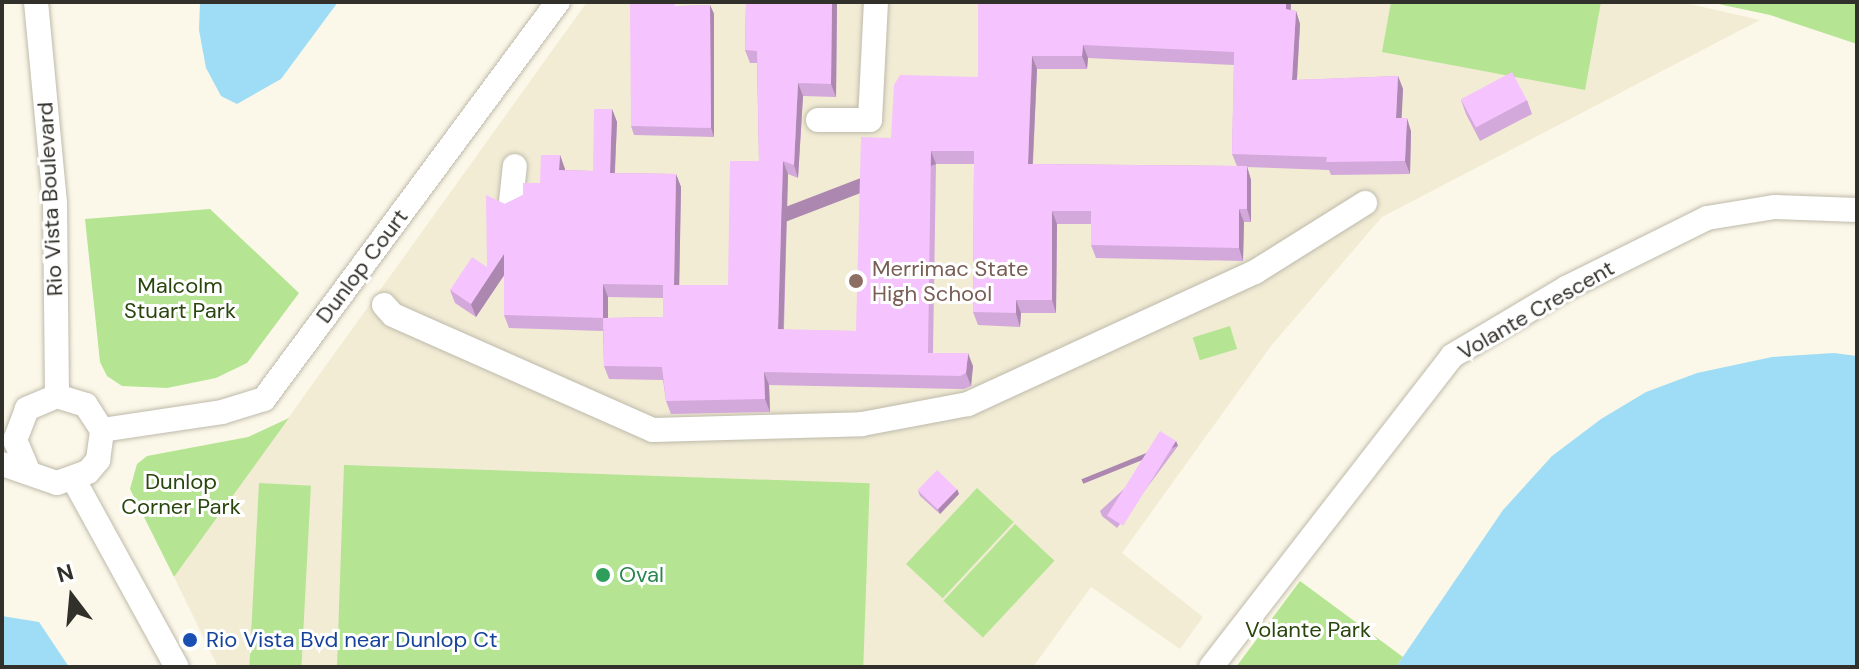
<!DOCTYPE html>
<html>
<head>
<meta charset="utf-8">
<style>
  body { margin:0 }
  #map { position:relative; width:1859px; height:669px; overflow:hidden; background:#fcf8e9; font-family:"DM Sans",sans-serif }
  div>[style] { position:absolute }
  .built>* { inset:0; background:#f2ecd5 }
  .green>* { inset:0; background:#b5e493; transform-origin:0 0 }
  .water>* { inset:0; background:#9fddf6 }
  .roads { filter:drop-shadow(0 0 2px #bebaab) drop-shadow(0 0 2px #bebaab) }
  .minor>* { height:24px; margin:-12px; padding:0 12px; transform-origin:12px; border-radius:12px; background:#fff }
  .wall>* { inset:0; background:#d3a8da }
  .shaded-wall>* { inset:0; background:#ac88b1; transform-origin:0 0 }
  .building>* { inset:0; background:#f5c3fd; transform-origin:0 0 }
  .dots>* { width:22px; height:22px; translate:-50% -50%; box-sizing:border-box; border:4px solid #fff; border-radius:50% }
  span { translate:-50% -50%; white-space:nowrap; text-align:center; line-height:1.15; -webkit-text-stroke:6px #fff; paint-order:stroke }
  .street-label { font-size:22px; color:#32302a }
  .education-label { font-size:22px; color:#785e54 }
  .left { translate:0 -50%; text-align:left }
  .park-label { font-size:22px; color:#29460d }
  .leisure-label { font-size:22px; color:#27864d }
  .transit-label { font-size:22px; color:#164399 }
  .frame { position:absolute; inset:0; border:4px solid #32302a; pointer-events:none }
  .north { position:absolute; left:32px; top:557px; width:80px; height:80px; -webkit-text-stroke:6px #fff; paint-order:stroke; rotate:344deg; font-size:22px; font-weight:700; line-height:32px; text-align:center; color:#32302a }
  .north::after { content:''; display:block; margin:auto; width:28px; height:36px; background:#32302a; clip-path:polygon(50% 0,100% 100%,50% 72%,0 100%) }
</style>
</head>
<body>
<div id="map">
  <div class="built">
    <div style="clip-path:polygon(587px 2px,1681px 2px,1760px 20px,1382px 217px,1271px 346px,1122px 553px,1203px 617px,1180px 649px,1091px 587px,1033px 667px,218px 667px,174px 577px)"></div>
  </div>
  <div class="green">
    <div style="clip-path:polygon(1391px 2px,1601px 2px,1585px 90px,1382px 52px)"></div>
    <div style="clip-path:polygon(1709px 2px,1857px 2px,1857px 44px,1770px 15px)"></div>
    <div style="clip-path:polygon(210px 209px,299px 293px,247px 363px,216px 378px,167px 388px,122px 386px,107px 376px,100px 362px,85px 219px)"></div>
    <div style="left:1230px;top:326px;width:24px;height:39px;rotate:73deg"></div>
    <div style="clip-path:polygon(289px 418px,174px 577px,130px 489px,137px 464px,147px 456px,248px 437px)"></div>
    <div style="left:344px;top:465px;width:526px;height:202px;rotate:2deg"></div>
    <div style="left:259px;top:483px;width:52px;height:184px;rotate:3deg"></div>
    <div style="left:977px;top:488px;width:50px;height:104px;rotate:43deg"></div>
    <div style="left:1015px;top:524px;width:54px;height:105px;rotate:43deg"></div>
    <div style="clip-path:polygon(1300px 581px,1403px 657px,1396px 667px,1236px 667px)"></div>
  </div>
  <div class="water">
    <div style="clip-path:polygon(200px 2px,338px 2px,281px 79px,237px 104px,221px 96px,206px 68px,199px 30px)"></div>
    <div style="clip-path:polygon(1834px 353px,1857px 356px,1857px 667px,1396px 667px,1503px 510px,1552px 456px,1601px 419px,1646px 392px,1697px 373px,1772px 357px)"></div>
    <div style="clip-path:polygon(2px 616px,39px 622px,69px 667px,2px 667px)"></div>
  </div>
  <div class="roads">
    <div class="minor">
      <div style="left:36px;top:2px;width:202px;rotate:84.6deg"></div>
      <div style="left:55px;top:203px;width:193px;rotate:89.4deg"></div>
      <div style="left:818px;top:120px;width:52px"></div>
      <div style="left:870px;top:120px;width:118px;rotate:-87.1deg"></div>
      <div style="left:511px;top:202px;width:36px;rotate:-84deg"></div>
      <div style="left:384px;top:305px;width:13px;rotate:48deg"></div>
      <div style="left:393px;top:315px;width:284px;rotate:23.9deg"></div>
      <div style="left:653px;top:430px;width:209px;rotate:-1.6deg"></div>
      <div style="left:862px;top:424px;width:108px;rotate:-10.7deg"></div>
      <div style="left:968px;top:404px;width:316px;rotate:-24.7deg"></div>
      <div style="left:1255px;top:272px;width:130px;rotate:-32.1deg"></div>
      <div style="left:102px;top:430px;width:121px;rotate:-8.5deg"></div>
      <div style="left:222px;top:412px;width:44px;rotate:-17.2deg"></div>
      <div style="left:264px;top:399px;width:494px;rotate:-53.5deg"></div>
      <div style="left:2px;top:464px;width:58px;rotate:19.1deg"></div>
      <div style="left:57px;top:483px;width:33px;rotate:-20deg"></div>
      <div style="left:88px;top:472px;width:16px;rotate:-50deg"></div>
      <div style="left:98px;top:460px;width:30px;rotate:-82deg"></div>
      <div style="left:102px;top:430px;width:30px;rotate:-123deg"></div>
      <div style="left:86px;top:405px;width:30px;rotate:-163deg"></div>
      <div style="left:57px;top:396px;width:33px;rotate:157deg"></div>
      <div style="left:27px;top:409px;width:33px;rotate:111deg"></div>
      <div style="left:15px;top:440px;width:33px;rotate:67deg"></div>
      <div style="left:74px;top:480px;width:213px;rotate:61.2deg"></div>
      <div style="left:1211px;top:667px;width:393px;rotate:-52.2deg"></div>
      <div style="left:1452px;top:356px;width:133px;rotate:-30.8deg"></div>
      <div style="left:1566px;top:288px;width:157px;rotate:-26.4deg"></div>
      <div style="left:1707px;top:218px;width:69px;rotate:-9.2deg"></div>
      <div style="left:1775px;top:207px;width:82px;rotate:2.1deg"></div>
    </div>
  </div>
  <div class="wall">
    <div style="clip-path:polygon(evenodd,746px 2px,837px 2px,836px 97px,803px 96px,798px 178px,788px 174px,784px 330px,856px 331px,891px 138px,978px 77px,978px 2px,1291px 2px,1291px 10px,1296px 11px,1300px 24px,1297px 80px,1398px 76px,1403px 89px,1401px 118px,1411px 131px,1410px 174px,1331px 175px,1329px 170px,1247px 167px,1251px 180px,1251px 222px,1244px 222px,1243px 261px,1096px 258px,1091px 245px,1091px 224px,1057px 224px,1056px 313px,1021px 313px,1020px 327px,978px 325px,973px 312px,974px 164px,936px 164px,933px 353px,973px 366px,971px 386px,964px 389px,769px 385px,770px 412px,671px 414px,666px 401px,663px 380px,609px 379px,604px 366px,603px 331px,509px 328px,504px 315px,504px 275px,476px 317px,455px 303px,450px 290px,487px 267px,505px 204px,523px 195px,540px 183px,560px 155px,565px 170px,593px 171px,612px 109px,617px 122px,615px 173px,676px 174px,681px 187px,679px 285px,728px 285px,759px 161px,757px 63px,750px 63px,745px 50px,746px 2px,1088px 58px,1234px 65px,1232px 154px,1237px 166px,1033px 164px,1037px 69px,1087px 69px,1088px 58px,746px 2px,608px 297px,663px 298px,663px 317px,608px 318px,608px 297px)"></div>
    <div style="clip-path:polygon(710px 5px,714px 14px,714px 137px,634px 135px,631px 126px,678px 6px)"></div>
    <div style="clip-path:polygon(1461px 100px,1527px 100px,1532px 114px,1480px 141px,1466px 114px)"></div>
    <div style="clip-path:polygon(1176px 441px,1178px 446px,1117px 528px,1102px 516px,1100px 511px)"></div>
    <div style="clip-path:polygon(957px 489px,959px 494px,940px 514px,920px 496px,918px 491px)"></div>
  </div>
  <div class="shaded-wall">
    <div style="clip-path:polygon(832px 2px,837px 2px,836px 97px,831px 84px)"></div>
    <div style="clip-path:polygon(1286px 2px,1291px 2px,1290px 22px,1286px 9px)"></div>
    <div style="clip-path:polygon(710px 5px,714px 14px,714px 137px,711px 128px)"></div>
    <div style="clip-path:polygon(1296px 11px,1300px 24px,1296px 93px,1292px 80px)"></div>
    <div style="clip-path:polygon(1083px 45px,1088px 58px,1087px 69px,1082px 56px)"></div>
    <div style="clip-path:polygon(1032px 56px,1037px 69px,1032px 177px,1028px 164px)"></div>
    <div style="clip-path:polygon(1398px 76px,1403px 89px,1401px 131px,1396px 118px)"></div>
    <div style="clip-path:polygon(798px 83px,803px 96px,798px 178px,794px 165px)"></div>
    <div style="clip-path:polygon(612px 109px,617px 122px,614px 186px,610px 173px)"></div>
    <div style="clip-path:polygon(1407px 118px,1411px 131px,1410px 174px,1405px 161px)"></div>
    <div style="left:931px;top:151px;width:14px;height:202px;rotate:69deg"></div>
    <div style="clip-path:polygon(560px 155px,565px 169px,564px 183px,559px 170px)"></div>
    <div style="clip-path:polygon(783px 161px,788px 174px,783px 343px,778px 329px)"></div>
    <div style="clip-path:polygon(1247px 166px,1251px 180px,1251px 222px,1247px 209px)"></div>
    <div style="clip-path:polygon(676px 174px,681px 187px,679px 298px,674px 285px)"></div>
    <div style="clip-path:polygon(1239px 209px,1244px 222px,1243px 261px,1239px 248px)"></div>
    <div style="clip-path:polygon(1052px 211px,1057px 224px,1056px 313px,1052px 300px)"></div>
    <div style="clip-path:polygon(504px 254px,509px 268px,476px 317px,471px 304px)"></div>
    <div style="clip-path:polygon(603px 284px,608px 297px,608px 331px,603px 318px)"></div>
    <div style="clip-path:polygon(1016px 300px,1021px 313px,1020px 327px,1016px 313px)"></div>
    <div style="clip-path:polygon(968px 353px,973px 366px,971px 386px,966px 373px)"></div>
    <div style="clip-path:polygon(764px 372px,769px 385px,770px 412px,765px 399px)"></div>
    <div style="left:1176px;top:441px;width:5px;height:102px;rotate:68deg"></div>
    <div style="clip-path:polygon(957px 489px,959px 494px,940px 514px,938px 509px)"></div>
  </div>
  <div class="building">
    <div style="clip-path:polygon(630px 2px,675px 2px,675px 6px,710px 5px,711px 128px,631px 126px)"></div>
    <div style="clip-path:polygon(evenodd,746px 2px,832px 2px,831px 84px,798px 83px,794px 165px,783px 161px,778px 329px,856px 331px,861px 137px,891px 138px,894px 85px,900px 75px,978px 77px,978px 2px,1286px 2px,1286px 9px,1296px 11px,1292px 80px,1398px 76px,1396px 118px,1407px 118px,1405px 161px,1326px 162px,1327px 157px,1232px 154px,1234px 52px,1083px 45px,1082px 56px,1032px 56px,1028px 164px,1247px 166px,1247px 209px,1239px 209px,1239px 248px,1091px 245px,1091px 211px,1052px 211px,1052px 300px,1016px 300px,1016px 313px,973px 312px,974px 151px,931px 151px,928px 353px,968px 353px,966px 373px,960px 376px,764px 372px,765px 399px,666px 401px,662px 367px,604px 366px,603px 318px,504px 315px,504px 254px,471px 304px,450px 290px,472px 257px,487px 267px,486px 195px,505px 204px,523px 195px,523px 183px,540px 183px,541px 155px,560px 155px,559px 170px,593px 171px,594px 109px,612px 109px,610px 173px,676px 174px,674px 285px,728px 285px,730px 161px,759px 161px,757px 51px,745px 50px,746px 2px,603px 284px,663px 285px,663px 317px,603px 318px,603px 284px)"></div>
    <div style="left:1512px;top:72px;width:32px;height:58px;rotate:62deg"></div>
    <div style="left:1160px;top:431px;width:19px;height:100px;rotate:32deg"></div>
    <div style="left:937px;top:470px;width:28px;height:28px;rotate:44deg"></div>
  </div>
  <div class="dots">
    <div style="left:856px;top:281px;background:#8d6e63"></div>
    <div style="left:603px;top:575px;background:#2e9e5b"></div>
    <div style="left:190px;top:640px;background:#1a4fb4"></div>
  </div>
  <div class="street-label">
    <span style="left:50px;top:199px;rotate:-93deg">Rio Vista Boulevard</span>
    <span style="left:362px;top:266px;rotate:-53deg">Dunlop Court</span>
    <span style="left:1536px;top:310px;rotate:-30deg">Volante Crescent</span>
  </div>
  <div class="education-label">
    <span class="left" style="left:872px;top:281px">Merrimac State<br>High School</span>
  </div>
  <div class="park-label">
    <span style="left:180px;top:298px">Malcolm<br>Stuart Park</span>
    <span style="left:181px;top:494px">Dunlop<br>Corner Park</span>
    <span style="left:1308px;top:630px">Volante Park</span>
  </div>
  <div class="leisure-label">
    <span class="left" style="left:619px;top:575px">Oval</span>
  </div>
  <div class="transit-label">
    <span class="left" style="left:206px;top:640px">Rio Vista Bvd near Dunlop Ct</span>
  </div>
  <div class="frame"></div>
  <div class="north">N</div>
</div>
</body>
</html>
